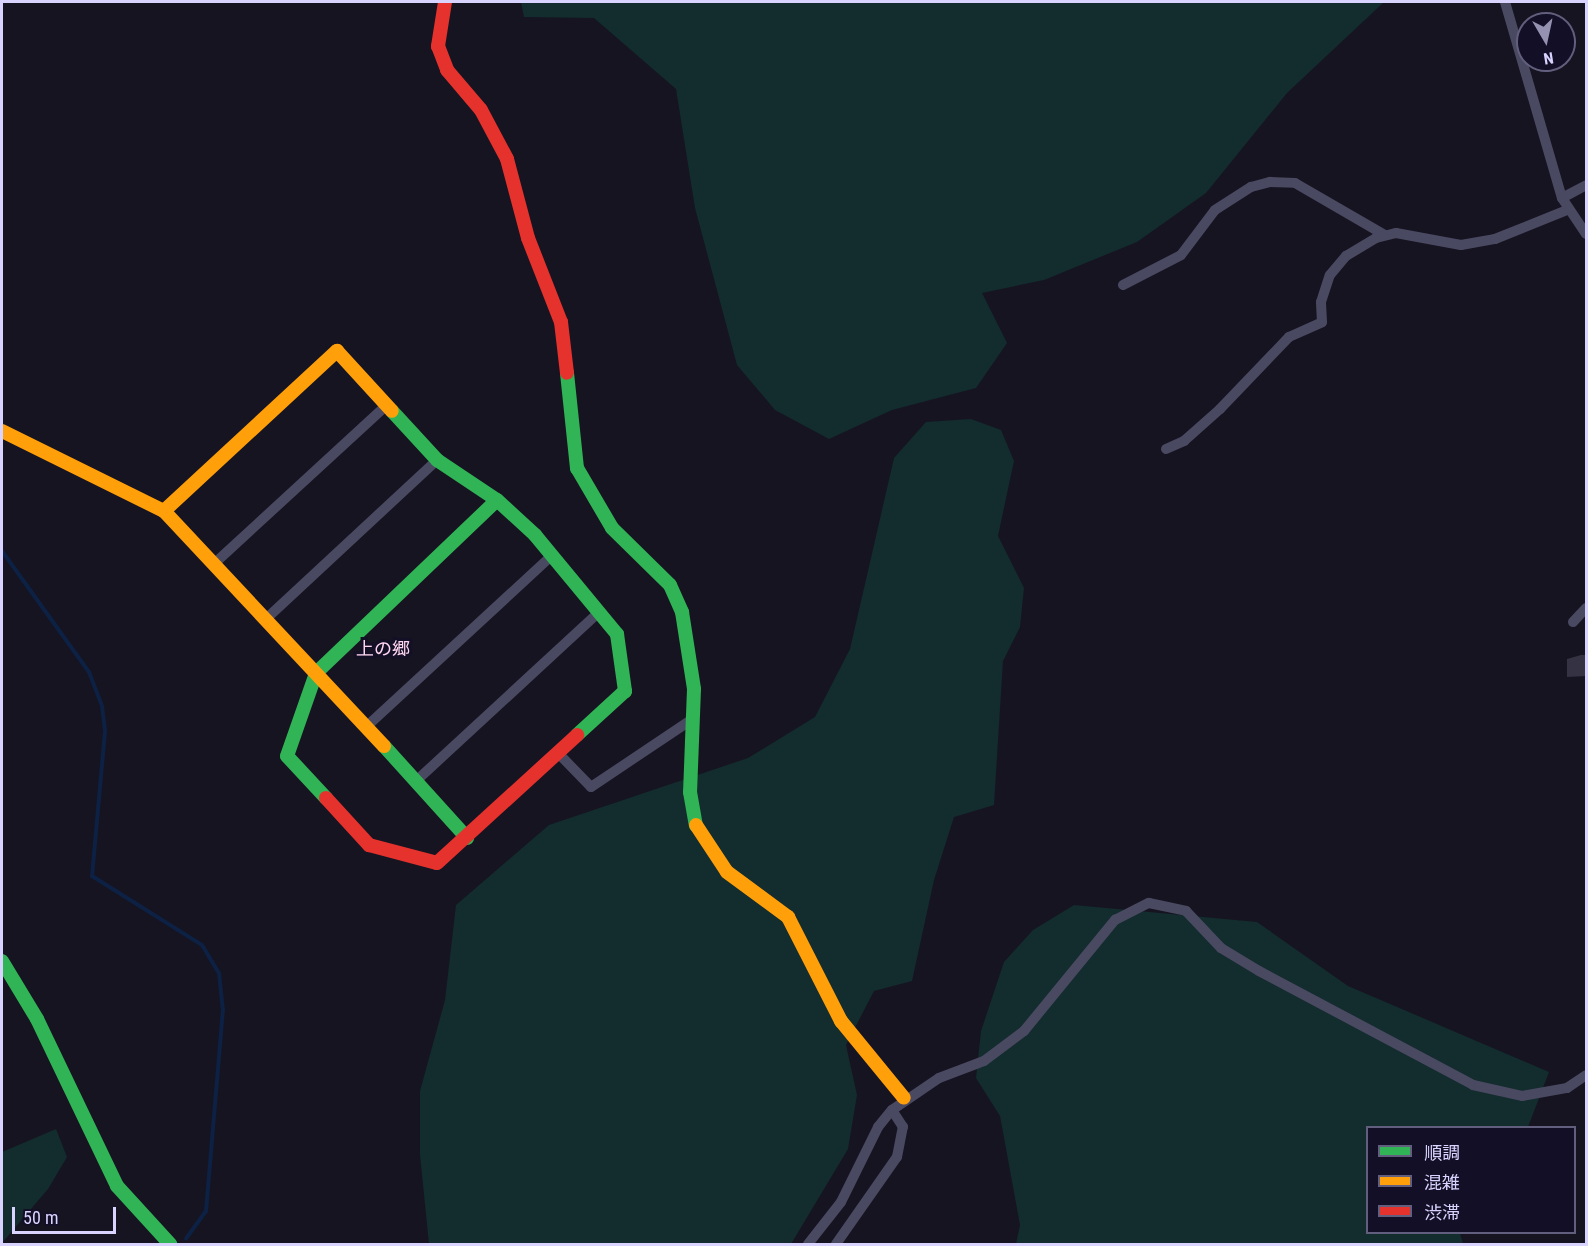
<!DOCTYPE html>
<html>
<head>
<meta charset="utf-8">
<style>
  body { margin:0 }
  #map { position:relative; width:1588px; height:1246px; overflow:hidden; background:#161421; font-family:"Roboto Condensed","Noto Sans JP",sans-serif }
  div>[style] { position:absolute }
  .green>* { inset:0; background:#132c2d }
  .stream>* { height:4px; margin:-2px; padding:0 2px; transform-origin:2px; border-radius:2px; background:#0d2144 }
  .building>* { inset:0; background:#343243 }
  .street>* { height:10px; margin:-5px; padding:0 5px; transform-origin:5px; border-radius:5px; background:#4a4962 }
  .fast>* { height:14px; margin:-7px; padding:0 7px; transform-origin:7px; border-radius:7px; background:#30b455 }
  .slow>* { height:14px; margin:-7px; padding:0 7px; transform-origin:7px; border-radius:7px; background:#ff9f0a }
  .jam>* { height:14px; margin:-7px; padding:0 7px; transform-origin:7px; border-radius:7px; background:#e5322d }
  span { translate:-50% -50%; white-space:nowrap; text-align:center; line-height:1.15; -webkit-text-stroke:6px #130f26; paint-order:stroke }
  .quarter-label { font-size:18px; color:#ffd6f0 }
  .frame { position:absolute; inset:0; border:3px solid #d9d4ff; pointer-events:none }
  .legend { position:absolute; left:1366px; top:1126px; width:210px; height:108px; box-sizing:border-box; background:#130f26; border:2px solid #625e7d; margin:0; padding:8px 10px; list-style:none; font-size:18px; color:#d9d4ff }
  .legend li { display:flex; align-items:center; gap:12px; height:30px }
  .legend b { width:30px; border:2px solid #625e7d }
  .north { position:absolute; left:1516px; top:12px; width:60px; height:60px; box-sizing:border-box; background:#130f26; border:2px solid #625e7d; border-radius:50%; rotate:171deg; font-size:16px; font-weight:700; line-height:24px; text-align:center; color:#d9d4ff }
  .north::after { content:''; display:block; margin:auto; width:21px; height:27px; background:#9591b1; clip-path:polygon(50% 0,100% 100%,50% 72%,0 100%) }
  .scale { position:absolute; left:12px; top:1207px; width:104px; height:27px; box-sizing:border-box; border:3px solid #d9d4ff; border-top:0; padding-left:8px; font-size:18px; line-height:21px; white-space:nowrap; color:#d9d4ff; -webkit-text-stroke:4px #130f26; paint-order:stroke }
</style>
</head>
<body>
<div id="map">
  <div class="green">
    <div style="clip-path:polygon(521px 2px,1384px 2px,1287px 93px,1206px 193px,1137px 242px,1044px 280px,982px 293px,1007px 343px,976px 388px,892px 410px,829px 439px,775px 410px,737px 365px,695px 208px,676px 89px,594px 18px,524px 17px)"></div>
    <div style="clip-path:polygon(971px 419px,1001px 430px,1014px 461px,998px 536px,1024px 588px,1020px 627px,1003px 661px,994px 805px,954px 817px,934px 880px,912px 981px,874px 991px,846px 1045px,857px 1095px,848px 1149px,791px 1244px,429px 1244px,420px 1155px,420px 1091px,445px 1000px,456px 905px,549px 825px,748px 758px,815px 717px,850px 649px,894px 458px,926px 422px)"></div>
    <div style="clip-path:polygon(1074px 905px,1257px 922px,1348px 986px,1549px 1072px,1528px 1127px,1368px 1128px,1368px 1232px,1460px 1233px,1463px 1244px,1016px 1244px,1020px 1225px,1000px 1116px,976px 1078px,981px 1031px,1004px 962px,1033px 930px)"></div>
    <div style="clip-path:polygon(56px 1129px,67px 1157px,48px 1189px,2px 1243px,2px 1152px)"></div>
  </div>
  <div class="stream">
    <div style="left:2px;top:551px;width:149px;rotate:54.3deg"></div>
    <div style="left:89px;top:672px;width:36px;rotate:69deg"></div>
    <div style="left:102px;top:706px;width:25px;rotate:83deg"></div>
    <div style="left:105px;top:731px;width:146px;rotate:95.1deg"></div>
    <div style="left:92px;top:876px;width:130px;rotate:32.1deg"></div>
    <div style="left:202px;top:945px;width:33px;rotate:59deg"></div>
    <div style="left:219px;top:973px;width:36px;rotate:84deg"></div>
    <div style="left:223px;top:1009px;width:203px;rotate:94.8deg"></div>
    <div style="left:206px;top:1211px;width:34px;rotate:126deg"></div>
  </div>
  <div class="building">
    <div style="clip-path:polygon(1581px 655px,1587px 655px,1587px 676px,1567px 677px,1567px 659px)"></div>
  </div>
  <div class="street">
    <div style="left:1505px;top:2px;width:204px;rotate:73.8deg"></div>
    <div style="left:1562px;top:198px;width:43px;rotate:56.3deg"></div>
    <div style="left:1562px;top:198px;width:27px;rotate:-28deg"></div>
    <div style="left:1123px;top:285px;width:65px;rotate:-27.3deg"></div>
    <div style="left:1181px;top:255px;width:56px;rotate:-52.9deg"></div>
    <div style="left:1215px;top:210px;width:43px;rotate:-32.6deg"></div>
    <div style="left:1251px;top:187px;width:20px;rotate:-15deg"></div>
    <div style="left:1270px;top:182px;width:25px;rotate:2deg"></div>
    <div style="left:1295px;top:183px;width:102px;rotate:30.1deg"></div>
    <div style="left:1166px;top:449px;width:20px;rotate:-24deg"></div>
    <div style="left:1184px;top:441px;width:48px;rotate:-41.6deg"></div>
    <div style="left:1220px;top:409px;width:100px;rotate:-46.2deg"></div>
    <div style="left:1289px;top:337px;width:36px;rotate:-24deg"></div>
    <div style="left:1322px;top:322px;width:20px;rotate:-93deg"></div>
    <div style="left:1321px;top:302px;width:28px;rotate:-72deg"></div>
    <div style="left:1330px;top:275px;width:25px;rotate:-50deg"></div>
    <div style="left:1346px;top:256px;width:35px;rotate:-31deg"></div>
    <div style="left:1376px;top:238px;width:21px;rotate:-14deg"></div>
    <div style="left:1396px;top:233px;width:66px;rotate:10.5deg"></div>
    <div style="left:1461px;top:245px;width:35px;rotate:-10deg"></div>
    <div style="left:1495px;top:239px;width:78px;rotate:-21.9deg"></div>
    <div style="left:216px;top:562px;width:232px;rotate:-42.6deg"></div>
    <div style="left:267px;top:618px;width:232px;rotate:-42.9deg"></div>
    <div style="left:1573px;top:622px;width:19px;rotate:-47deg"></div>
    <div style="left:366px;top:727px;width:249px;rotate:-42.7deg"></div>
    <div style="left:559px;top:754px;width:46px;rotate:45.9deg"></div>
    <div style="left:591px;top:787px;width:124px;rotate:-33.8deg"></div>
    <div style="left:416px;top:781px;width:246px;rotate:-42.7deg"></div>
    <div style="left:808px;top:1244px;width:53px;rotate:-51.8deg"></div>
    <div style="left:841px;top:1202px;width:84px;rotate:-63.7deg"></div>
    <div style="left:878px;top:1127px;width:22px;rotate:-51deg"></div>
    <div style="left:892px;top:1110px;width:57px;rotate:-34.2deg"></div>
    <div style="left:939px;top:1078px;width:48px;rotate:-20.7deg"></div>
    <div style="left:984px;top:1061px;width:50px;rotate:-36.9deg"></div>
    <div style="left:1024px;top:1031px;width:144px;rotate:-50.7deg"></div>
    <div style="left:1115px;top:920px;width:38px;rotate:-27deg"></div>
    <div style="left:1149px;top:903px;width:38px;rotate:12deg"></div>
    <div style="left:1186px;top:911px;width:51px;rotate:46.6deg"></div>
    <div style="left:1221px;top:948px;width:44px;rotate:31.2deg"></div>
    <div style="left:1259px;top:971px;width:242px;rotate:28deg"></div>
    <div style="left:1473px;top:1085px;width:50px;rotate:12.7deg"></div>
    <div style="left:1522px;top:1096px;width:46px;rotate:-10.1deg"></div>
    <div style="left:1567px;top:1088px;width:23px;rotate:-34deg"></div>
    <div style="left:836px;top:1244px;width:106px;rotate:-55deg"></div>
    <div style="left:897px;top:1157px;width:31px;rotate:-79deg"></div>
    <div style="left:903px;top:1127px;width:20px;rotate:-123deg"></div>
  </div>
  <div class="fast">
    <div style="left:567px;top:373px;width:96px;rotate:84deg"></div>
    <div style="left:577px;top:468px;width:69px;rotate:59.7deg"></div>
    <div style="left:612px;top:528px;width:81px;rotate:44.5deg"></div>
    <div style="left:670px;top:585px;width:30px;rotate:66deg"></div>
    <div style="left:682px;top:612px;width:78px;rotate:81.1deg"></div>
    <div style="left:694px;top:689px;width:103px;rotate:92.2deg"></div>
    <div style="left:690px;top:792px;width:34px;rotate:80deg"></div>
    <div style="left:392px;top:411px;width:67px;rotate:47.4deg"></div>
    <div style="left:437px;top:460px;width:72px;rotate:33.7deg"></div>
    <div style="left:497px;top:500px;width:52px;rotate:42.6deg"></div>
    <div style="left:535px;top:535px;width:129px;rotate:50.4deg"></div>
    <div style="left:617px;top:634px;width:58px;rotate:82deg"></div>
    <div style="left:625px;top:691px;width:65px;rotate:137.5deg"></div>
    <div style="left:384px;top:746px;width:124px;rotate:47.9deg"></div>
    <div style="left:326px;top:798px;width:57px;rotate:-132.9deg"></div>
    <div style="left:287px;top:756px;width:88px;rotate:-70.7deg"></div>
    <div style="left:316px;top:673px;width:250px;rotate:-43.7deg"></div>
    <div style="left:2px;top:961px;width:68px;rotate:58.9deg"></div>
    <div style="left:37px;top:1019px;width:185px;rotate:64.4deg"></div>
    <div style="left:117px;top:1186px;width:79px;rotate:47.6deg"></div>
  </div>
  <div class="slow">
    <div style="left:2px;top:431px;width:181px;rotate:26.3deg"></div>
    <div style="left:164px;top:511px;width:322px;rotate:46.9deg"></div>
    <div style="left:164px;top:511px;width:236px;rotate:-42.8deg"></div>
    <div style="left:337px;top:351px;width:81px;rotate:47.5deg"></div>
    <div style="left:696px;top:825px;width:56px;rotate:56.6deg"></div>
    <div style="left:727px;top:872px;width:76px;rotate:36.4deg"></div>
    <div style="left:788px;top:917px;width:117px;rotate:63deg"></div>
    <div style="left:841px;top:1021px;width:99px;rotate:50.7deg"></div>
  </div>
  <div class="jam">
    <div style="left:445px;top:2px;width:45px;rotate:99deg"></div>
    <div style="left:438px;top:46px;width:26px;rotate:69deg"></div>
    <div style="left:447px;top:70px;width:52px;rotate:49.6deg"></div>
    <div style="left:481px;top:110px;width:55px;rotate:62deg"></div>
    <div style="left:507px;top:159px;width:82px;rotate:75.1deg"></div>
    <div style="left:528px;top:238px;width:90px;rotate:68.6deg"></div>
    <div style="left:561px;top:322px;width:51px;rotate:83.3deg"></div>
    <div style="left:326px;top:798px;width:64px;rotate:47.5deg"></div>
    <div style="left:369px;top:845px;width:70px;rotate:14.8deg"></div>
    <div style="left:437px;top:863px;width:190px;rotate:-42.4deg"></div>
  </div>
  <div class="quarter-label">
    <span style="left:383px;top:649px">上の郷</span>
  </div>
  <div class="frame"></div>
  <ul class="legend">
  <li><b style="height:8px;background:#30b455"></b>順調</li>
  <li><b style="height:8px;background:#ff9f0a"></b>混雑</li>
  <li><b style="height:8px;background:#e5322d"></b>渋滞</li>
  </ul>
  <div class="north">N</div>
  <div class="scale">50 m</div>
</div>
</body>
</html>
